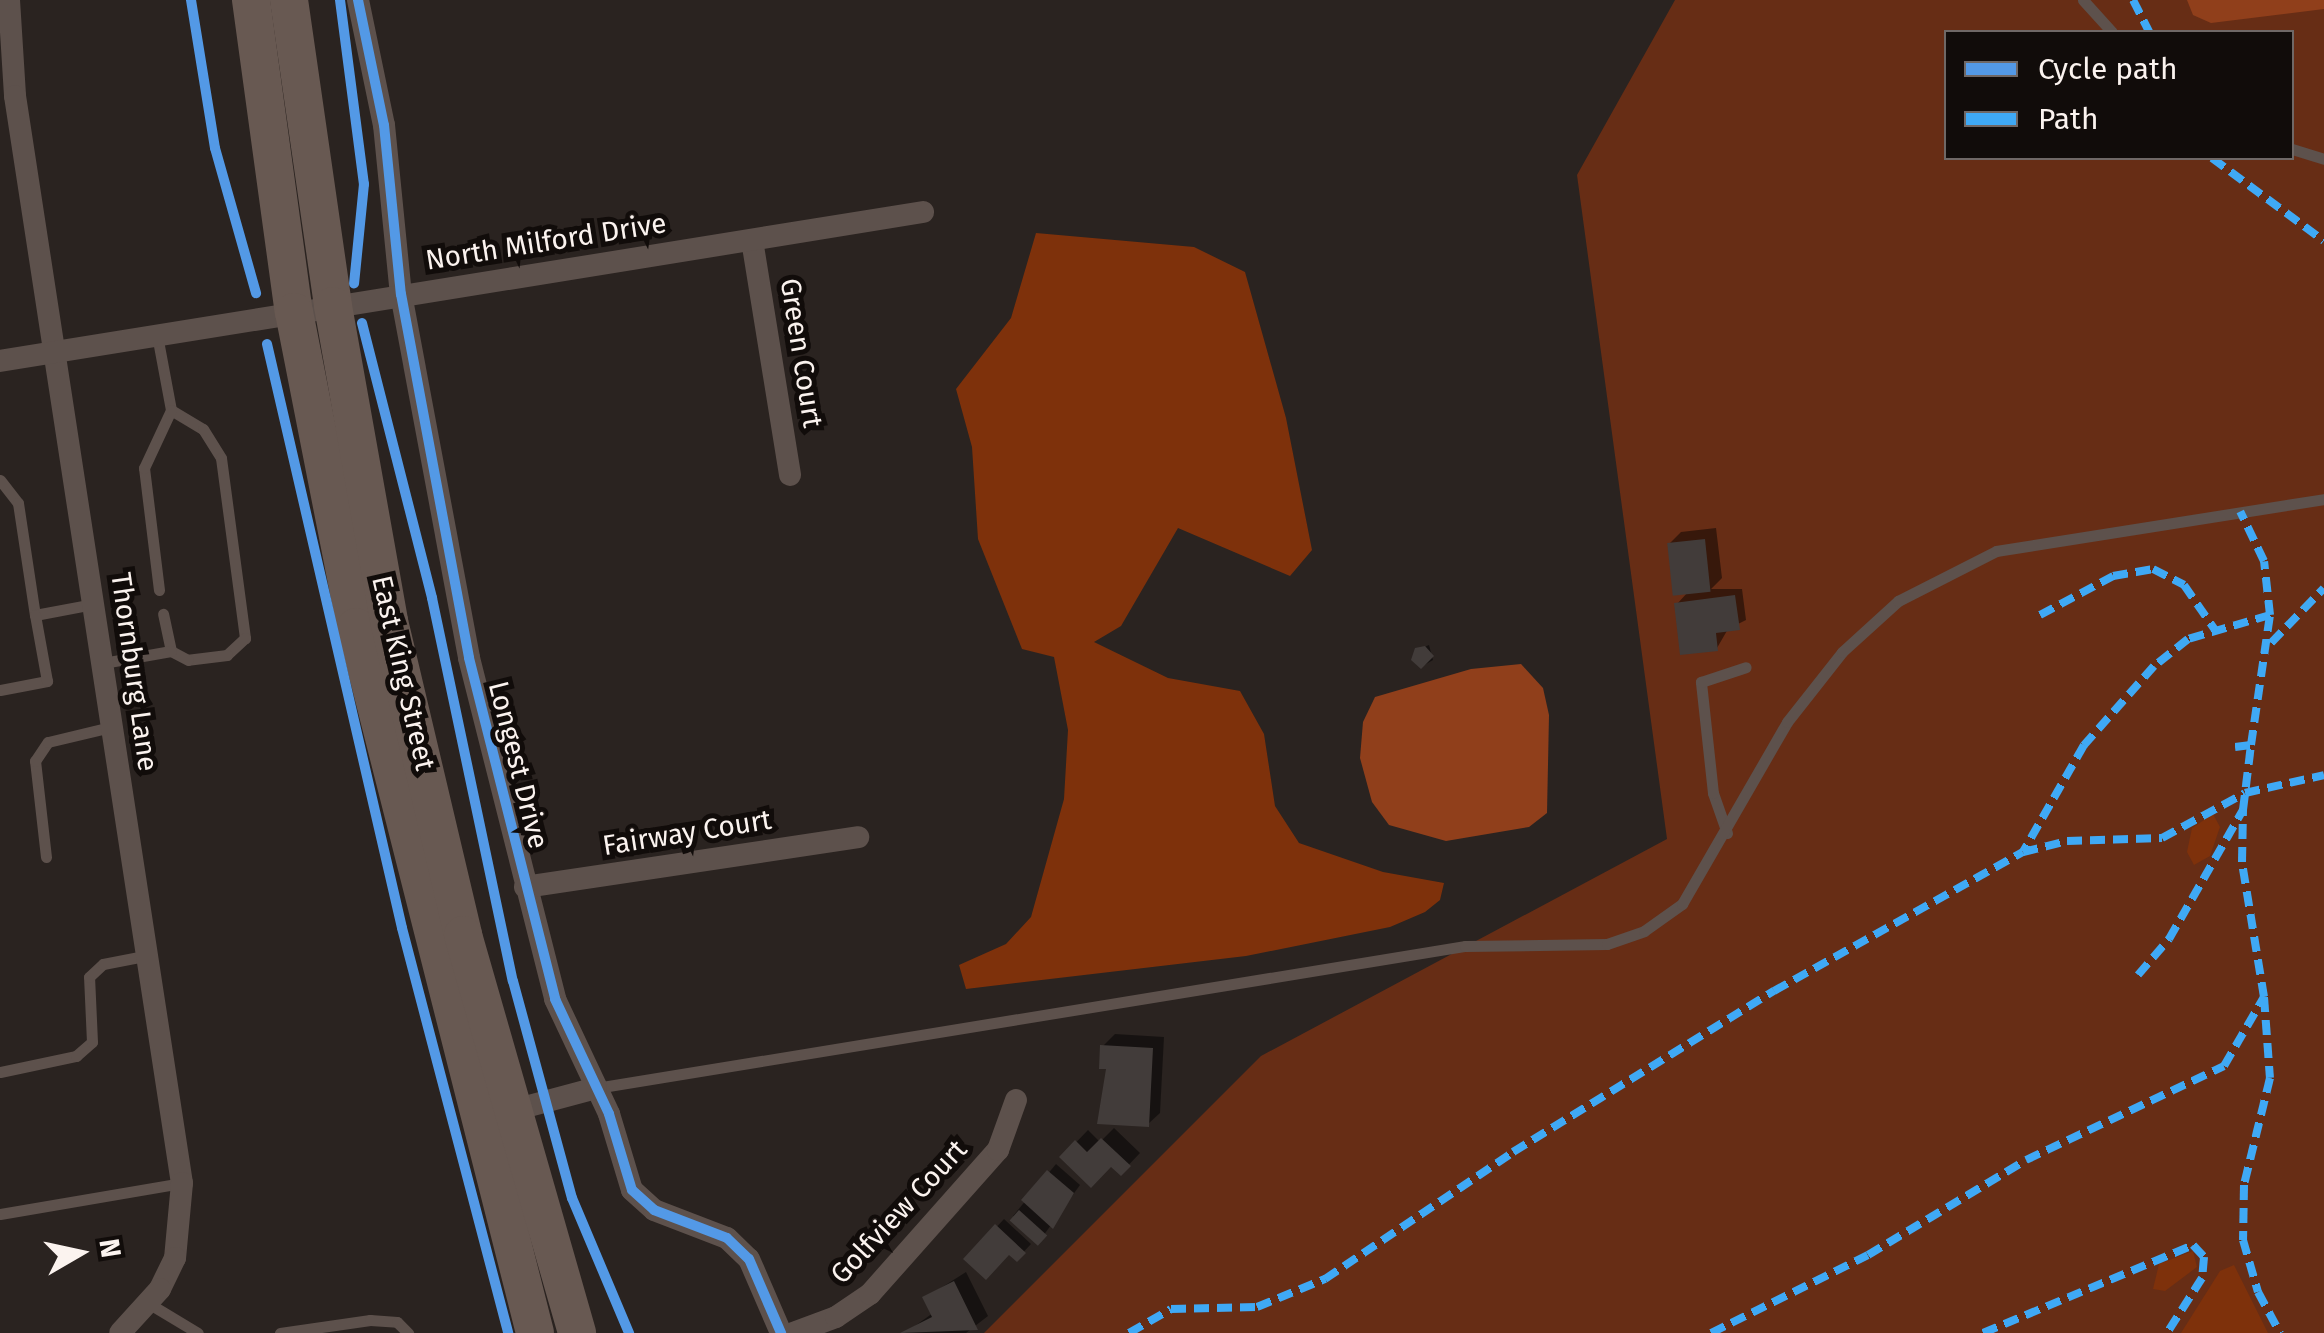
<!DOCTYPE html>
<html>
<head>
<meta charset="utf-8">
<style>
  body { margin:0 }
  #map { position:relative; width:2324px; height:1333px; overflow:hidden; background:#2a2320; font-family:"Fira Sans",sans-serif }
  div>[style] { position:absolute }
  .green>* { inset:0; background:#672d15 }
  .forest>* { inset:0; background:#7e310b }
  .water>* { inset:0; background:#903f1b }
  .shadow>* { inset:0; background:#0007 }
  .building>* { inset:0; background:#423c3a; transform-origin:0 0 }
  .lane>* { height:11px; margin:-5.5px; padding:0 5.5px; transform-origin:5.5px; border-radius:5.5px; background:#5d514c }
  .street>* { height:22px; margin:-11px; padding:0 11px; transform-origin:11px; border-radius:11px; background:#5d514c }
  .primary>* { height:38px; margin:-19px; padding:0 19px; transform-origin:19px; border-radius:19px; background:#685952 }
  .quiet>* { height:8px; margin-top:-4px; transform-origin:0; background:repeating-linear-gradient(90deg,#3fa9f5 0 15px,transparent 0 23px) }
  .cycleway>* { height:10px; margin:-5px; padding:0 5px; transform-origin:5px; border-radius:5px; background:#5399e6 }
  span { translate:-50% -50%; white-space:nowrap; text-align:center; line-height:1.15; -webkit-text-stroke:10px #110c0a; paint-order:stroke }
  .street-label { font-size:28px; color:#fbf3ef }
  .legend { position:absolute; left:1944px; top:30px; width:350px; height:130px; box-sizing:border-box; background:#110c0a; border:2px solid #6f6866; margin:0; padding:12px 18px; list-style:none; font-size:30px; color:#fbf3ef }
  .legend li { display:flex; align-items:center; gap:20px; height:50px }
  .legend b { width:50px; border:2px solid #6f6866 }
  .north { position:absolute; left:30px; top:1203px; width:100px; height:100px; -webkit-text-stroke:8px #110c0a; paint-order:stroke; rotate:81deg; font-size:28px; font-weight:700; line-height:40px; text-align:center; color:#fbf3ef }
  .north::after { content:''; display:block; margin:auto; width:35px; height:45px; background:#fbf3ef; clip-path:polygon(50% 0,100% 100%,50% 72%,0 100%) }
</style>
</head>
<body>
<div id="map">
  <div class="green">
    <div style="clip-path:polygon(evenodd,1675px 0,2324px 0,2324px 1333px,984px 1333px,1261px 1056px,1667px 839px,1577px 175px,1675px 0,1946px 32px,2292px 32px,2292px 158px,1946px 158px,1946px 32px)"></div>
  </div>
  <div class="forest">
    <div style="clip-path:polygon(1036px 233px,1194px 247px,1245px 272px,1286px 418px,1312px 550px,1290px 576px,1178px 528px,1121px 626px,1094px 642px,1168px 678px,1240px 691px,1264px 734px,1275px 806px,1299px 843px,1383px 872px,1444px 883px,1440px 900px,1425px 912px,1390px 927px,1246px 956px,966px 989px,959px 965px,1006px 944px,1031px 917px,1064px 799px,1068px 730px,1054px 657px,1022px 649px,978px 539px,972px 447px,956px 389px,1011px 318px)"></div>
    <div style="clip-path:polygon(2213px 814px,2220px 827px,2210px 856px,2194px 865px,2187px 852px,2192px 828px)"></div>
    <div style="clip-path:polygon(2193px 1251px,2197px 1267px,2165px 1291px,2153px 1289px,2159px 1264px)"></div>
    <div style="clip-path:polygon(2234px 1265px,2268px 1333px,2181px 1333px,2220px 1271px)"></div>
  </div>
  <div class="water">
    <div style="clip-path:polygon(2187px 0,2324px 0,2324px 9px,2211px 23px,2193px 15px)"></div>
    <div style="clip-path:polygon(1521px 664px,1543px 688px,1549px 715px,1547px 813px,1529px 827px,1446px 841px,1389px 825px,1372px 802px,1360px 758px,1363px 722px,1375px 697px,1471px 669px)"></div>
  </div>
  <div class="shadow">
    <div style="clip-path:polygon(1716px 528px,1722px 578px,1711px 589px,1742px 589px,1746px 620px,1728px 629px,1717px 648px,1677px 604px,1688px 592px,1669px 544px,1681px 532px)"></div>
    <div style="clip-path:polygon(1429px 645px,1433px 660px,1421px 667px,1417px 650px)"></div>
    <div style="clip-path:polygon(1115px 1034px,1164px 1037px,1160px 1113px,1148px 1124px,1108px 1067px,1103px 1046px)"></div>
    <div style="clip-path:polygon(1114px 1128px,1140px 1153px,1121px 1173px,1111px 1163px,1062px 1157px,1088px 1130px,1100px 1142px)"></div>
    <div style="clip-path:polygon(1056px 1164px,1080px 1185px,1038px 1243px,1013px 1216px)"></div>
    <div style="clip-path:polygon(1004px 1219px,1031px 1244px,1017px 1259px,1009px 1251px,967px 1259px)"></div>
    <div style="clip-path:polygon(966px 1272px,988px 1316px,966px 1333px,905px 1333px,933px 1313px,925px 1298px)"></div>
  </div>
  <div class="building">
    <div style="left:1705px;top:539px;width:53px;height:38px;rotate:84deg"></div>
    <div style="clip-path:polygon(1735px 595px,1740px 630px,1716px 633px,1718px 651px,1680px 655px,1674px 603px)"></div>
    <div style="clip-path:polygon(1425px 646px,1434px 656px,1421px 669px,1411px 660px,1415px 648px)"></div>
    <div style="clip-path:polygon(1100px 1045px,1153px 1048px,1149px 1127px,1097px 1124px,1106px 1069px,1099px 1069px)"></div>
    <div style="clip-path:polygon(1101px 1138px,1131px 1166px,1121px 1176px,1111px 1167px,1091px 1188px,1059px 1157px,1075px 1140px,1087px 1152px)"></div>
    <div style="clip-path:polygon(1047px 1170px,1074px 1193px,1053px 1229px,1021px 1200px)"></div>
    <div style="left:1019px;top:1210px;width:38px;height:14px;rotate:42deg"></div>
    <div style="clip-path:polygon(995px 1224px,1026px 1253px,1017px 1262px,1009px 1255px,986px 1280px,963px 1259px)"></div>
    <div style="clip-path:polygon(954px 1281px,978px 1330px,900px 1333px,932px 1317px,922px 1297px)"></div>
  </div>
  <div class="lane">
    <div style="left:2083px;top:0;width:43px;rotate:47.8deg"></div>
    <div style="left:2292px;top:149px;width:34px;rotate:17deg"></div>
    <div style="left:157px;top:335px;width:76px;rotate:79.4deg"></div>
    <div style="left:171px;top:410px;width:37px;rotate:31deg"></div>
    <div style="left:203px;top:429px;width:34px;rotate:58deg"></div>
    <div style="left:221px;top:458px;width:182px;rotate:82.4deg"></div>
    <div style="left:245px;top:638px;width:25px;rotate:137deg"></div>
    <div style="left:227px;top:655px;width:39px;rotate:173deg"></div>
    <div style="left:188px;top:660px;width:19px;rotate:-152deg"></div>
    <div style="left:171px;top:651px;width:38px;rotate:-102deg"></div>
    <div style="left:0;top:480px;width:29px;rotate:52deg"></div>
    <div style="left:18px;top:503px;width:113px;rotate:81.4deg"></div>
    <div style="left:35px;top:615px;width:60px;rotate:-10.6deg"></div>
    <div style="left:159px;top:590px;width:123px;rotate:-97deg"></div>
    <div style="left:144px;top:468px;width:64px;rotate:-65deg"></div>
    <div style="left:103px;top:663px;width:69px;rotate:-10deg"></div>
    <div style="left:0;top:690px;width:48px;rotate:-10.8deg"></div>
    <div style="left:47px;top:681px;width:67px;rotate:-100.3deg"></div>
    <div style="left:1727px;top:833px;width:42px;rotate:-109.3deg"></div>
    <div style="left:1713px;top:793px;width:112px;rotate:-96.2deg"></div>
    <div style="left:1701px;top:682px;width:47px;rotate:-18.4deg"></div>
    <div style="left:46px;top:857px;width:97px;rotate:-96.5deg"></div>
    <div style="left:35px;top:761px;width:23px;rotate:-56deg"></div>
    <div style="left:48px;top:742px;width:65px;rotate:-13.4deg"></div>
    <div style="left:0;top:1072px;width:78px;rotate:-11.9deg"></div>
    <div style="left:76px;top:1056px;width:21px;rotate:-41deg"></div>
    <div style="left:92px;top:1042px;width:65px;rotate:-92.6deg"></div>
    <div style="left:89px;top:977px;width:19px;rotate:-43deg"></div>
    <div style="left:103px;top:964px;width:42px;rotate:-11deg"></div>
    <div style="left:596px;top:1088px;width:881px;rotate:-9.28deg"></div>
    <div style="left:1465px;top:946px;width:142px;rotate:-0.8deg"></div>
    <div style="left:1607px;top:944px;width:39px;rotate:-19deg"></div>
    <div style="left:1644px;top:931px;width:47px;rotate:-35.4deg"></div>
    <div style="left:1682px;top:904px;width:210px;rotate:-60deg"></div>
    <div style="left:1787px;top:722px;width:89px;rotate:-51.8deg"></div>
    <div style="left:1842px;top:652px;width:76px;rotate:-42.3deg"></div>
    <div style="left:1898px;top:601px;width:110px;rotate:-27deg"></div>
    <div style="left:1996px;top:551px;width:332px;rotate:-9deg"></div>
    <div style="left:0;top:1214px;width:185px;rotate:-9.7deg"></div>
    <div style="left:148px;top:1303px;width:58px;rotate:31deg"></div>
    <div style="left:280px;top:1333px;width:91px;rotate:-8.2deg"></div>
    <div style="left:370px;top:1320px;width:27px;rotate:4deg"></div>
    <div style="left:397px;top:1322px;width:16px;rotate:45deg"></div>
  </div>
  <div class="street">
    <div style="left:9px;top:0;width:96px;rotate:86.4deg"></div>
    <div style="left:15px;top:96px;width:1100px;rotate:81.27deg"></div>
    <div style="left:182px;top:1183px;width:75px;rotate:95.3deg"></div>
    <div style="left:175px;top:1258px;width:34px;rotate:116deg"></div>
    <div style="left:160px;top:1289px;width:59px;rotate:132.3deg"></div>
    <div style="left:358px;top:0;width:128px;rotate:78.3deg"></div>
    <div style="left:384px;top:125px;width:170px;rotate:84.3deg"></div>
    <div style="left:401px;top:294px;width:370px;rotate:79.4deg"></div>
    <div style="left:469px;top:658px;width:352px;rotate:75.8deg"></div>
    <div style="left:555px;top:999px;width:127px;rotate:64.8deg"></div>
    <div style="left:609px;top:1114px;width:79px;rotate:73.2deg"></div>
    <div style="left:632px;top:1190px;width:30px;rotate:42deg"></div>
    <div style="left:654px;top:1210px;width:78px;rotate:21deg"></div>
    <div style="left:727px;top:1238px;width:30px;rotate:44deg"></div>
    <div style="left:749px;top:1259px;width:81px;rotate:66.6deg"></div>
    <div style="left:752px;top:240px;width:238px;rotate:80.8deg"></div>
    <div style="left:0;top:361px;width:935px;rotate:-9.17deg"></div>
    <div style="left:525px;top:887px;width:337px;rotate:-8.5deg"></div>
    <div style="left:503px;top:1113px;width:96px;rotate:-15deg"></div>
    <div style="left:793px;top:1333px;width:46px;rotate:-20.4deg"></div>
    <div style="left:836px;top:1317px;width:41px;rotate:-34.1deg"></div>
    <div style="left:870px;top:1294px;width:193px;rotate:-48.4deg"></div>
    <div style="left:998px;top:1150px;width:53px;rotate:-70.2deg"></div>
  </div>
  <div class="primary">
    <div style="left:251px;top:0;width:315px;rotate:82.2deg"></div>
    <div style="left:294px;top:312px;width:321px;rotate:78.9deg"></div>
    <div style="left:356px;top:627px;width:728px;rotate:75.77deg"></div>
    <div style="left:289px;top:0;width:309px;rotate:81.8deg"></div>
    <div style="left:333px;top:306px;width:320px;rotate:79.9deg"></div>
    <div style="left:389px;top:621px;width:323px;rotate:76.7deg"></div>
    <div style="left:463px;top:935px;width:414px;rotate:74deg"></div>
  </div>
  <div class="quiet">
    <div style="left:2133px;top:0;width:36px;rotate:63deg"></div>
    <div style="left:2212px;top:158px;width:139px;rotate:36.5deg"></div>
    <div style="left:2040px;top:615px;width:83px;rotate:-28.1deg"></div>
    <div style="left:2113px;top:576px;width:41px;rotate:-9.9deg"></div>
    <div style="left:2153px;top:569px;width:35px;rotate:27deg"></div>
    <div style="left:2184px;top:585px;width:55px;rotate:55.4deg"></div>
    <div style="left:2270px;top:615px;width:85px;rotate:163.7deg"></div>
    <div style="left:2188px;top:639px;width:43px;rotate:141.5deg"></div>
    <div style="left:2154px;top:666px;width:106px;rotate:131.5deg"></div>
    <div style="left:2084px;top:745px;width:123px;rotate:119.7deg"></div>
    <div style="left:2023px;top:852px;width:45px;rotate:-14deg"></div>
    <div style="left:2067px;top:841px;width:95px;rotate:-1.8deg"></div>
    <div style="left:2162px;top:838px;width:94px;rotate:-28.5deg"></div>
    <div style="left:2245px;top:793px;width:81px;rotate:-12.8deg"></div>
    <div style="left:2271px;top:643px;width:76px;rotate:-46.1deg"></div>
    <div style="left:2235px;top:747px;width:16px;rotate:-7deg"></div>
    <div style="left:2251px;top:745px;width:131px;rotate:-81.7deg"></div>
    <div style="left:2270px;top:615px;width:54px;rotate:-96.3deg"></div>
    <div style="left:2264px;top:561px;width:55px;rotate:-115.6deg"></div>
    <div style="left:2138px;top:975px;width:48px;rotate:-49.3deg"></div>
    <div style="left:2169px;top:939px;width:149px;rotate:-60.2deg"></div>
    <div style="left:2243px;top:810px;width:65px;rotate:-83deg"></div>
    <div style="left:2264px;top:997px;width:81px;rotate:85.8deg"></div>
    <div style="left:2270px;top:1078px;width:110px;rotate:103.7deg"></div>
    <div style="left:2244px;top:1185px;width:55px;rotate:91deg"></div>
    <div style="left:2243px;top:1240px;width:54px;rotate:73.9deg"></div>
    <div style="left:2258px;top:1292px;width:47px;rotate:61.8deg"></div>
    <div style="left:1129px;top:1333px;width:48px;rotate:-29.7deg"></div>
    <div style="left:1171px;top:1309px;width:86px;rotate:-1.3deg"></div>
    <div style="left:1257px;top:1307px;width:74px;rotate:-22.4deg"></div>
    <div style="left:1325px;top:1279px;width:227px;rotate:-34deg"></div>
    <div style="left:1513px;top:1152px;width:307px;rotate:-31.7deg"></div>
    <div style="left:1774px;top:991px;width:285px;rotate:-29.2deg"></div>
    <div style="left:1711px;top:1333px;width:175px;rotate:-26.4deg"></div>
    <div style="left:1868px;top:1255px;width:184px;rotate:-31deg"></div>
    <div style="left:2026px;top:1160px;width:219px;rotate:-25.4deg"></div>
    <div style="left:2224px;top:1066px;width:80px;rotate:-59.9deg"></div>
    <div style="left:2264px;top:997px;width:137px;rotate:-99.3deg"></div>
    <div style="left:2242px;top:862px;width:52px;rotate:-88.9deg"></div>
    <div style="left:1983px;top:1333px;width:228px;rotate:-22.7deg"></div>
    <div style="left:2193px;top:1245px;width:16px;rotate:47deg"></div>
    <div style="left:2204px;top:1257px;width:21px;rotate:95deg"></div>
    <div style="left:2202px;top:1278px;width:65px;rotate:122.5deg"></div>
  </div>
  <div class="cycleway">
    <div style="left:191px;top:0;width:150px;rotate:80.8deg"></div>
    <div style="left:215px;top:148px;width:151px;rotate:74.2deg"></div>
    <div style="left:340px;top:0;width:186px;rotate:82.6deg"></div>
    <div style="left:364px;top:184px;width:100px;rotate:95.7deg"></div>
    <div style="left:358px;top:0;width:128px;rotate:78.3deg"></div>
    <div style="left:384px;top:125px;width:170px;rotate:84.3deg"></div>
    <div style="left:401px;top:294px;width:370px;rotate:79.4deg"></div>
    <div style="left:469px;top:658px;width:352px;rotate:75.8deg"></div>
    <div style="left:555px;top:999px;width:127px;rotate:64.8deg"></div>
    <div style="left:609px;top:1114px;width:79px;rotate:73.2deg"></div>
    <div style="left:632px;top:1190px;width:30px;rotate:42deg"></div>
    <div style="left:654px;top:1210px;width:78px;rotate:21deg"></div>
    <div style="left:727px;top:1238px;width:30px;rotate:44deg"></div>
    <div style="left:749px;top:1259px;width:81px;rotate:66.6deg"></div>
    <div style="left:362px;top:323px;width:284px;rotate:75.7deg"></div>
    <div style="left:432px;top:598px;width:391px;rotate:78.1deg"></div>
    <div style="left:513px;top:981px;width:225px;rotate:74.8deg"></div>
    <div style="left:572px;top:1198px;width:147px;rotate:67.1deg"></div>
    <div style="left:267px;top:344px;width:599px;rotate:76.98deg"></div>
    <div style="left:402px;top:928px;width:419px;rotate:75.3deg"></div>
  </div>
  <div class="street-label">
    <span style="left:546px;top:242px;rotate:-9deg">North Milford Drive</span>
    <span style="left:801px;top:353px;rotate:81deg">Green Court</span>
    <span style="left:134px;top:672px;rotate:82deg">Thornburg Lane</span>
    <span style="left:403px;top:673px;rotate:77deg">East King Street</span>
    <span style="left:518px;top:765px;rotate:76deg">Longest Drive</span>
    <span style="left:687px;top:833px;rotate:-9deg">Fairway Court</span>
    <span style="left:899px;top:1212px;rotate:-47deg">Golfview Court</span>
  </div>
  <ul class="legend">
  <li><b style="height:12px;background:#5399e6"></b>Cycle path</li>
  <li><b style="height:12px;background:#3fa9f5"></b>Path</li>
  </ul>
  <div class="north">N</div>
</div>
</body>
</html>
